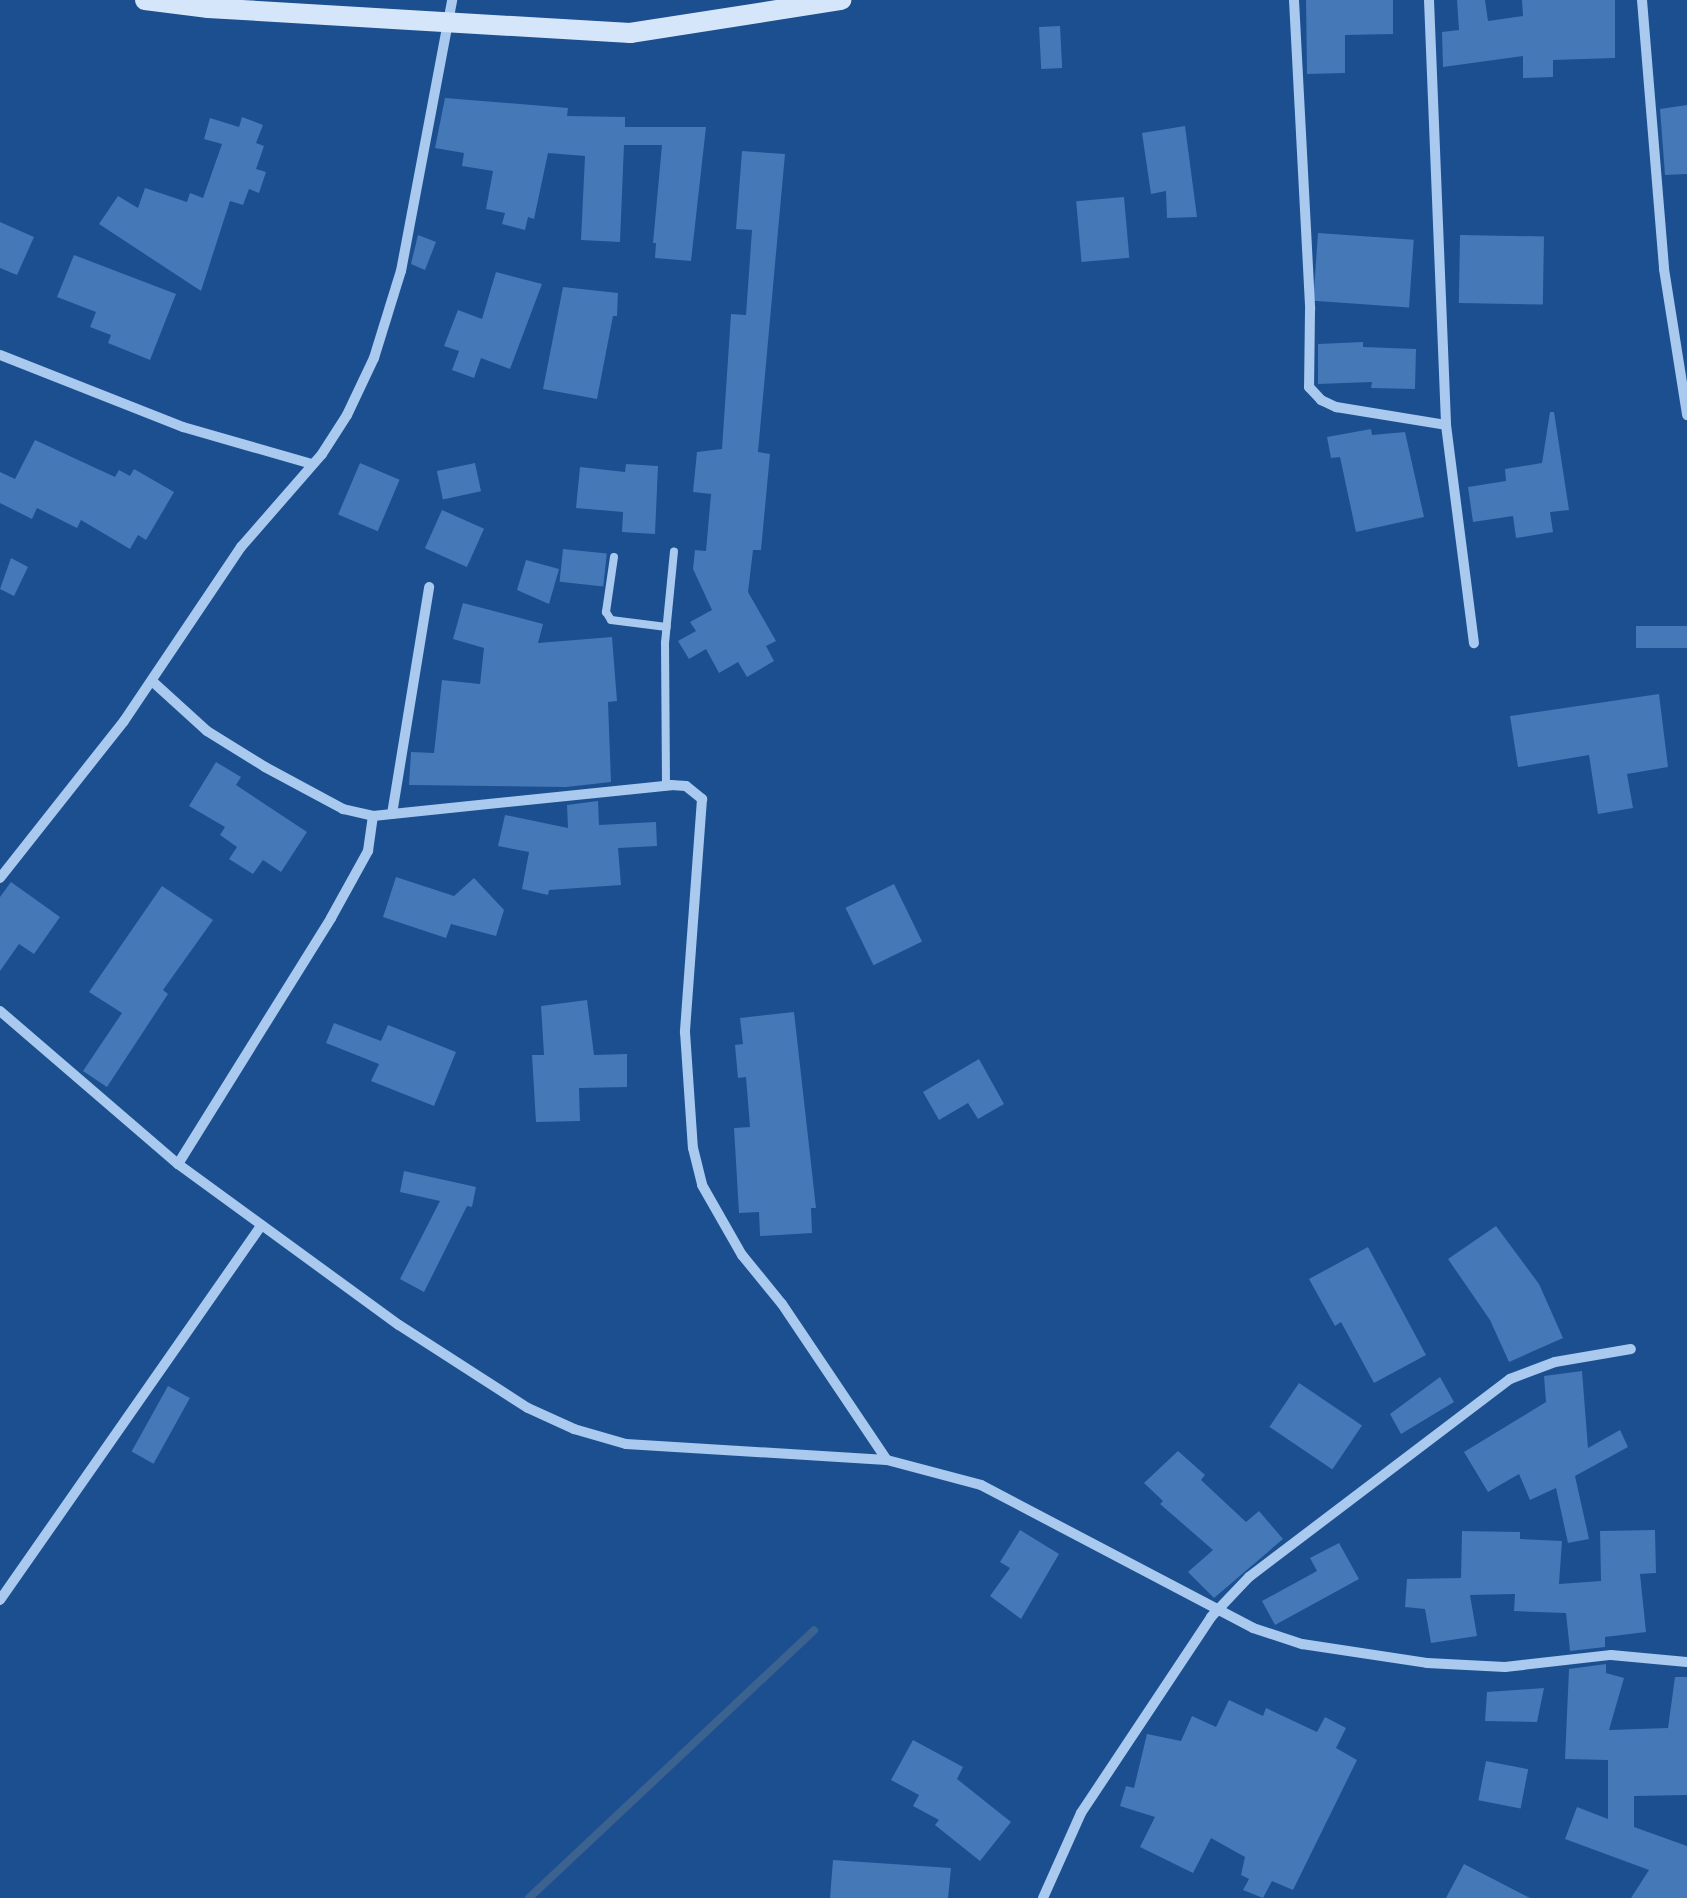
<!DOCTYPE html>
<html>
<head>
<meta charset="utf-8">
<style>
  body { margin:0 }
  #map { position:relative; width:1687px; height:1898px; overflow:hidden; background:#1b4f8f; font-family:"Fira Sans",sans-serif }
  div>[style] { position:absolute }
  .stream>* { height:8px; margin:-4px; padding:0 4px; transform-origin:4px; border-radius:4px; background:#3c6290 }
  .building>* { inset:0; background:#4478b7; transform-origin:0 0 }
  .lane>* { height:8px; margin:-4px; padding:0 4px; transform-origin:4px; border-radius:4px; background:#a9c9ee }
  .street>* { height:10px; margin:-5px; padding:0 5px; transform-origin:5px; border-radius:5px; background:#a9c9ee }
  .secondary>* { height:20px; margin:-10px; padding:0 10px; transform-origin:10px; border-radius:10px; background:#d6e6fa }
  span { translate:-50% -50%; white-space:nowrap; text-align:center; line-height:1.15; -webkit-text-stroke:8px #1b4f8f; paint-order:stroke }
</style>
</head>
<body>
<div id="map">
  <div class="stream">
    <div style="left:529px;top:1898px;width:391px;rotate:-43.2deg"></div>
  </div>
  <div class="building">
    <div style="clip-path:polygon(1306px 0,1393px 0,1393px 34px,1345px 35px,1345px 73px,1307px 74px)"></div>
    <div style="clip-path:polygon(1457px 0,1485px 0,1488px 21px,1523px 16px,1522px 0,1615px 0,1615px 58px,1553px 60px,1553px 77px,1523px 78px,1523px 56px,1443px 67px,1442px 32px,1459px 30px)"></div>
    <div style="left:1060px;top:26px;width:42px;height:21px;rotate:87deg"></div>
    <div style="clip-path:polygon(445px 98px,568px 108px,567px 116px,625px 117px,625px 127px,706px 127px,691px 261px,655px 258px,656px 243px,653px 243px,662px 145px,624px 145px,620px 242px,581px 240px,585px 156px,548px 153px,534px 219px,528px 217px,525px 230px,502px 224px,505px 213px,486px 209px,493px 171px,462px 166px,464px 153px,435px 148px)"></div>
    <div style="clip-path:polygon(1687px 105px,1687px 174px,1665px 175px,1660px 109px)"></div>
    <div style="clip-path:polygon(242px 117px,263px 125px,256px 143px,264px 146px,256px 169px,266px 172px,259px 193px,249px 189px,243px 205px,230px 201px,201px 291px,99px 224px,118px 196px,138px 208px,145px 188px,187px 202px,190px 193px,203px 198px,222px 144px,204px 139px,210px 118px,239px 127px)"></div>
    <div style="clip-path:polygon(1185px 126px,1197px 217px,1167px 218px,1166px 191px,1151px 194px,1142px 133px)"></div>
    <div style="clip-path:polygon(742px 151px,785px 154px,758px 452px,770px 454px,761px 550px,753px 550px,748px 592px,776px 641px,766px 646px,774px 661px,747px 677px,738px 662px,719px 673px,706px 649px,689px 659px,678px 641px,696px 631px,690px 622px,712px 610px,693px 569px,695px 550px,706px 551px,711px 494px,693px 492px,697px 452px,722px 449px,731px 314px,746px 315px,752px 230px,736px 229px)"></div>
    <div style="left:1124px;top:197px;width:61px;height:48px;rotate:85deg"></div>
    <div style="clip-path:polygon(0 222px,34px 237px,17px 275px,0 268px)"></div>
    <div style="left:1318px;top:233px;width:96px;height:68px;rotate:4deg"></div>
    <div style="clip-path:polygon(418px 235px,436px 242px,425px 270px,411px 264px)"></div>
    <div style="left:1460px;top:235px;width:84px;height:68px;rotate:1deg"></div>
    <div style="clip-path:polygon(74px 255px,176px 294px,150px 360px,108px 343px,111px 335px,90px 327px,96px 312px,57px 297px)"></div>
    <div style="clip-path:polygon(496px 272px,542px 284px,510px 369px,481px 358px,474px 378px,452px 370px,459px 351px,444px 346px,458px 310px,482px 319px)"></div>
    <div style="clip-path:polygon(563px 287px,618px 293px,617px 316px,613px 316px,597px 399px,543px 389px)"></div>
    <div style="clip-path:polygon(1363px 342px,1363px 347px,1416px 349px,1415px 389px,1371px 388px,1372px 382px,1318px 384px,1318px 344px)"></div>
    <div style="clip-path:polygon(1550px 412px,1554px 412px,1569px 510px,1550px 512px,1553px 532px,1516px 538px,1513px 516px,1473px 522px,1468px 487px,1506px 481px,1505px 469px,1542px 463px)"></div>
    <div style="clip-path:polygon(1371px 429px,1372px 435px,1405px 432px,1424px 517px,1356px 532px,1340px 457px,1331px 458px,1327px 437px)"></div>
    <div style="clip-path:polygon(35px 440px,115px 477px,119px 470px,130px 476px,134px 469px,174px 492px,146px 540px,138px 535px,130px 549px,81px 520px,77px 528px,37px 508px,32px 519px,0 503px,0 472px,15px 479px)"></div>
    <div style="left:360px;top:463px;width:43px;height:56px;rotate:23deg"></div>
    <div style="left:475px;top:463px;width:29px;height:39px;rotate:78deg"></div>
    <div style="clip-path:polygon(626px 464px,658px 466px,655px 534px,622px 532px,623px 512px,576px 508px,580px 467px,625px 472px)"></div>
    <div style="left:442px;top:510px;width:46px;height:42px;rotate:24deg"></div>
    <div style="left:563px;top:549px;width:44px;height:33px;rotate:6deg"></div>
    <div style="clip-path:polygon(11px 558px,28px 567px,14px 596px,0 589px)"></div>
    <div style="clip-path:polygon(526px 560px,559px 569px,549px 604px,517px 590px)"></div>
    <div style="clip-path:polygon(463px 603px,543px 624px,538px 643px,612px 637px,617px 701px,608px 702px,611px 782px,566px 787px,409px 785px,411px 752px,434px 753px,442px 680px,480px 684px,484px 648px,453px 639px)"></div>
    <div style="left:1687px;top:626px;width:22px;height:51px;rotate:90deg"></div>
    <div style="clip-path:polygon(1659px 694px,1668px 767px,1627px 774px,1633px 808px,1598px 814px,1589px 755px,1518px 767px,1510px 716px)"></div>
    <div style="clip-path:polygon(216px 762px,241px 777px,236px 785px,307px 832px,281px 872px,263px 860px,253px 874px,229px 859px,237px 847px,220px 835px,225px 827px,189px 806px)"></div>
    <div style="clip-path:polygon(598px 801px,599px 825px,656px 822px,657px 846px,618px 848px,621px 885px,549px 890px,548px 895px,522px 889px,529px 852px,498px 846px,505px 815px,568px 828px,567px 805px)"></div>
    <div style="clip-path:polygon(396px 877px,454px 896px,474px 878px,504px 910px,496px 936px,451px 924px,446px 938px,383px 917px)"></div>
    <div style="clip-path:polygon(11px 882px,60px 917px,34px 954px,19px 944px,0 971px,0 897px)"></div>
    <div style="left:894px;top:884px;width:64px;height:54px;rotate:64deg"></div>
    <div style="clip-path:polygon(162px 886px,213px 920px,163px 990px,168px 994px,107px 1087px,83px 1071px,122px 1013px,89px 992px)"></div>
    <div style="clip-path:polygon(587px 1000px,594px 1055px,627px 1054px,627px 1087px,579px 1088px,580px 1121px,536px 1122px,532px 1055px,544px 1055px,541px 1006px)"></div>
    <div style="clip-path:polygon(794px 1012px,816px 1208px,811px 1208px,812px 1233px,760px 1236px,759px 1212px,739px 1213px,734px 1128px,750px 1127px,746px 1077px,738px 1078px,735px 1045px,743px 1044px,740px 1018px)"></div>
    <div style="clip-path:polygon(334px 1023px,381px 1041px,388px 1025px,456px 1052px,434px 1106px,371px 1081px,379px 1064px,326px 1043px)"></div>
    <div style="clip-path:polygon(979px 1059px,1004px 1104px,978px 1119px,968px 1103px,939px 1120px,923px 1092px)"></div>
    <div style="clip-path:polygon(404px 1171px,476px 1187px,472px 1207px,467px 1206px,424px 1292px,400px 1279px,440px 1201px,400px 1192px)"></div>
    <div style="clip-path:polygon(1496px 1226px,1539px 1284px,1563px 1338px,1509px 1362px,1490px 1320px,1448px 1259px)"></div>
    <div style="clip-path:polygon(1368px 1247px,1426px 1355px,1374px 1383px,1341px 1322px,1335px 1326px,1309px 1279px)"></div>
    <div style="clip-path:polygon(1582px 1371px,1588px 1448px,1620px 1430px,1628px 1447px,1575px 1476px,1589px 1539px,1568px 1543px,1556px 1488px,1530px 1500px,1519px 1474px,1488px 1492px,1464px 1452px,1546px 1402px,1544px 1376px)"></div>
    <div style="clip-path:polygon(1440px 1377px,1454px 1402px,1401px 1434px,1390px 1414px)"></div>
    <div style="left:1299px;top:1383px;width:76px;height:53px;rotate:34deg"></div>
    <div style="left:168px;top:1386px;width:25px;height:75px;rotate:29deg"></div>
    <div style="clip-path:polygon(1178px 1451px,1205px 1475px,1201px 1480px,1246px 1522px,1259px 1511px,1283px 1539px,1214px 1598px,1188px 1572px,1213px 1550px,1160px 1504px,1163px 1501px,1144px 1483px)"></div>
    <div style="clip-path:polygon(1020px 1530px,1059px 1554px,1021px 1619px,990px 1596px,1010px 1568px,1000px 1562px)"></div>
    <div style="clip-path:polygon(1655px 1530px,1656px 1573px,1640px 1574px,1646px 1632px,1605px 1637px,1605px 1647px,1570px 1651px,1566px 1613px,1514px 1611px,1515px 1594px,1470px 1595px,1477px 1636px,1431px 1643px,1425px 1609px,1405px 1607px,1407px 1579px,1461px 1578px,1462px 1531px,1520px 1532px,1520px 1539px,1562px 1541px,1559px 1584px,1601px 1581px,1600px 1531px)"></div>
    <div style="clip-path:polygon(1339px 1543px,1359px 1579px,1275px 1625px,1262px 1601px,1317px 1571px,1310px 1558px)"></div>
    <div style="clip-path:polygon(1606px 1664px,1606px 1673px,1624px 1678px,1609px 1730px,1668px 1728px,1675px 1677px,1687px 1677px,1687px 1795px,1634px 1796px,1634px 1827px,1687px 1846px,1687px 1898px,1631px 1898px,1649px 1870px,1565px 1839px,1577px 1807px,1608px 1819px,1608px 1760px,1565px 1759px,1569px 1669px)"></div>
    <div style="clip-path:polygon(1544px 1688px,1537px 1722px,1485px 1721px,1487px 1692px)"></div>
    <div style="clip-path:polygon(1229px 1700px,1263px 1716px,1266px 1708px,1317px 1732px,1325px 1717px,1346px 1728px,1336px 1748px,1357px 1760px,1293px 1890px,1272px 1881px,1263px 1898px,1243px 1890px,1249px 1879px,1241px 1875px,1245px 1857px,1211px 1838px,1193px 1873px,1140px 1847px,1155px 1817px,1120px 1806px,1126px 1786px,1134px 1788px,1147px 1734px,1181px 1741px,1192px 1716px,1216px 1727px)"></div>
    <div style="clip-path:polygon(913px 1740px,963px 1767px,957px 1779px,1011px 1822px,980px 1861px,935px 1825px,939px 1820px,913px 1806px,919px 1795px,891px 1780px)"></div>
    <div style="left:1486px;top:1761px;width:43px;height:40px;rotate:11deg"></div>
    <div style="clip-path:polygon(833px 1860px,951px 1868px,948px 1898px,830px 1898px)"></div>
    <div style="clip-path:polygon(1464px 1864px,1530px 1898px,1446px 1898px)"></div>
  </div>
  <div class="lane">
    <div style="left:614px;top:557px;width:56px;rotate:98.3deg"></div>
    <div style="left:606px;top:612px;width:9px;rotate:58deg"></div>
    <div style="left:611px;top:620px;width:56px;rotate:7.1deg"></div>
    <div style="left:666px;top:785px;width:142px;rotate:-90.4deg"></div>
    <div style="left:665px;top:643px;width:92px;rotate:-84.4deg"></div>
  </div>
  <div class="street">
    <div style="left:1294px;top:0;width:310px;rotate:87deg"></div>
    <div style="left:1310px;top:310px;width:77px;rotate:90.7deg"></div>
    <div style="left:1309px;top:387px;width:18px;rotate:47deg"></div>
    <div style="left:1321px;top:400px;width:17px;rotate:25deg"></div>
    <div style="left:1336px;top:407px;width:111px;rotate:9.3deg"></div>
    <div style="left:1429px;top:0;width:425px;rotate:87.7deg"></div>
    <div style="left:1446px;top:425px;width:220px;rotate:82.7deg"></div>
    <div style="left:1642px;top:0;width:270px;rotate:85.3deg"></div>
    <div style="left:1664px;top:269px;width:148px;rotate:81deg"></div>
    <div style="left:0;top:355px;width:197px;rotate:21.5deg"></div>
    <div style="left:183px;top:427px;width:134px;rotate:16deg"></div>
    <div style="left:152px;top:681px;width:74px;rotate:42.3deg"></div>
    <div style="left:207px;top:731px;width:68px;rotate:31.8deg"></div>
    <div style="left:265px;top:767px;width:89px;rotate:28.3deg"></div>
    <div style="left:343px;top:809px;width:31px;rotate:13deg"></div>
    <div style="left:373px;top:816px;width:300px;rotate:-5.9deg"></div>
    <div style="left:671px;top:785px;width:15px;rotate:4deg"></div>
    <div style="left:686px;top:786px;width:21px;rotate:39deg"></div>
    <div style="left:702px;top:799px;width:234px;rotate:94.2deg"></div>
    <div style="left:685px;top:1032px;width:116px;rotate:86.1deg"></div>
    <div style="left:693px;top:1148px;width:38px;rotate:76deg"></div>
    <div style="left:702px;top:1185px;width:81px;rotate:60.3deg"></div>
    <div style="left:742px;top:1255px;width:63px;rotate:50.8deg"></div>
    <div style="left:782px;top:1304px;width:188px;rotate:56.1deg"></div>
    <div style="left:392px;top:814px;width:230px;rotate:-80.7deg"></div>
    <div style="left:0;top:878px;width:200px;rotate:-51.7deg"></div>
    <div style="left:124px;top:721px;width:210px;rotate:-56.1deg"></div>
    <div style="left:241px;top:547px;width:123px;rotate:-48.9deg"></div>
    <div style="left:322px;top:454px;width:46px;rotate:-57.3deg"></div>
    <div style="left:347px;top:415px;width:63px;rotate:-64.7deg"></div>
    <div style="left:374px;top:358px;width:91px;rotate:-72.8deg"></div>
    <div style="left:401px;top:271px;width:276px;rotate:-79.3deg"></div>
    <div style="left:0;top:1011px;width:235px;rotate:40.7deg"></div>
    <div style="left:178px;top:1164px;width:273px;rotate:36.1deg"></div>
    <div style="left:399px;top:1325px;width:153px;rotate:32.8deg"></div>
    <div style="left:528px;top:1408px;width:51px;rotate:24.5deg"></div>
    <div style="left:574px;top:1429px;width:54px;rotate:16.1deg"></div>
    <div style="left:626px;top:1444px;width:261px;rotate:3.5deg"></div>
    <div style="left:887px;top:1460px;width:97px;rotate:14.9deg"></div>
    <div style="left:981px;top:1485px;width:307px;rotate:27.7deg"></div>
    <div style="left:1253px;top:1628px;width:52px;rotate:18.1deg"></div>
    <div style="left:1302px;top:1644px;width:126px;rotate:8.6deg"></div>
    <div style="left:1427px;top:1663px;width:78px;rotate:2.9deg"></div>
    <div style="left:1505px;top:1667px;width:107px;rotate:-6.5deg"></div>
    <div style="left:1611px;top:1655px;width:76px;rotate:5.3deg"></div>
    <div style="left:178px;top:1164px;width:290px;rotate:-58.1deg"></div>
    <div style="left:331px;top:918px;width:77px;rotate:-61.1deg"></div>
    <div style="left:368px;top:851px;width:35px;rotate:-82deg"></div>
    <div style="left:0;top:1600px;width:457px;rotate:-55.1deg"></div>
    <div style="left:1043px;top:1898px;width:93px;rotate:-65.9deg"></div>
    <div style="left:1081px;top:1813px;width:235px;rotate:-56.4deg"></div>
    <div style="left:1211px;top:1617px;width:55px;rotate:-46.5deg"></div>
    <div style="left:1249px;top:1577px;width:328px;rotate:-37.2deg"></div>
    <div style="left:1510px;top:1379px;width:48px;rotate:-20.7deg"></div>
    <div style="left:1555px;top:1362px;width:77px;rotate:-9.7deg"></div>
  </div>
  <div class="secondary">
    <div style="left:145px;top:0;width:64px;rotate:7.2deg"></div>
    <div style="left:208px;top:8px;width:423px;rotate:3.4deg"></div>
    <div style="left:630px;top:33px;width:214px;rotate:-8.9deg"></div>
  </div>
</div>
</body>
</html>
